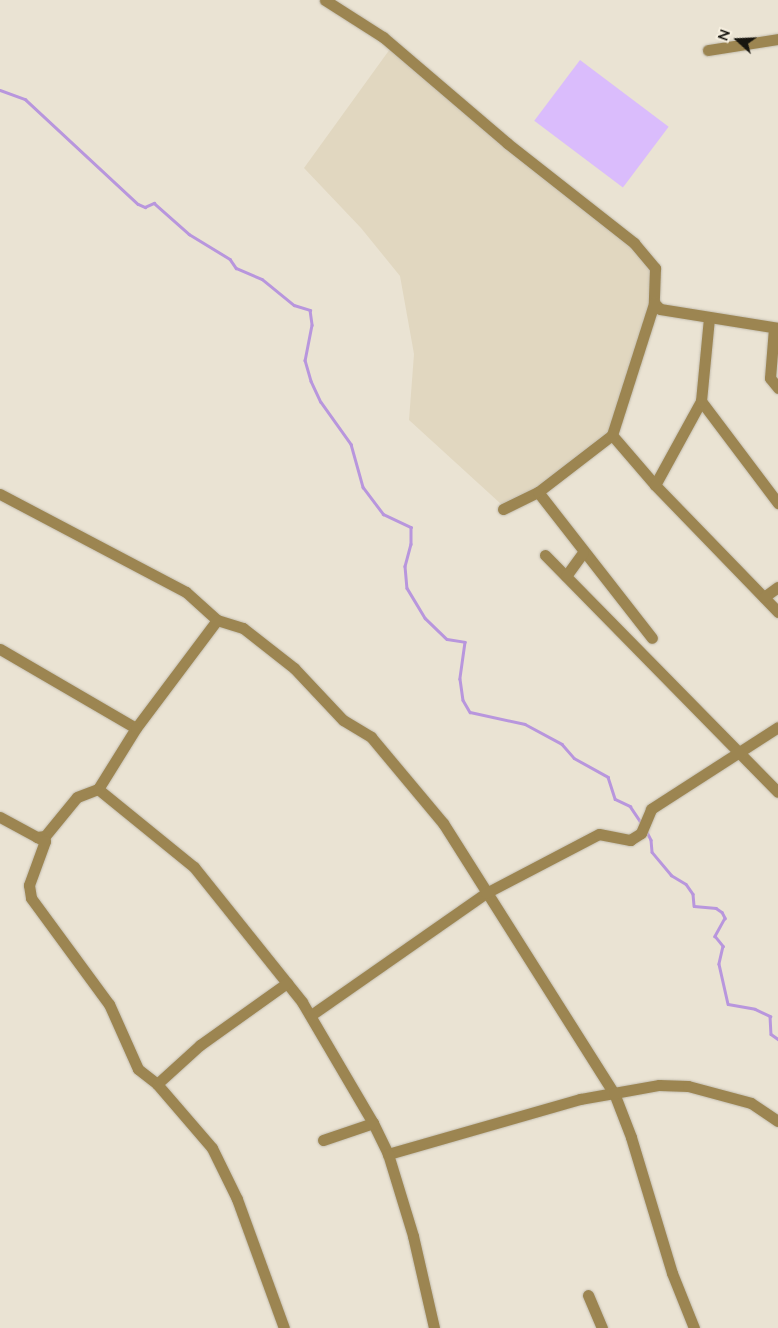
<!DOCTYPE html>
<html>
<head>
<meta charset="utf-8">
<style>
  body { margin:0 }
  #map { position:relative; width:778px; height:1328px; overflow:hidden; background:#eae3d3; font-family:Lato,sans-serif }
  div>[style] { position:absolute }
  .built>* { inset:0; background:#e1d7c0 }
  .green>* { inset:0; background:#dabcfc; transform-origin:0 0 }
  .stream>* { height:2.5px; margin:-1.25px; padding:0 1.25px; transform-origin:1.25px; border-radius:1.25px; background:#b896dd }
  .roads { filter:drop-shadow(0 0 1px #c4beb0) drop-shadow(0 0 1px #c4beb0) }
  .minor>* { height:11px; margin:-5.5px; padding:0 5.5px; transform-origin:5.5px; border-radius:5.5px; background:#9c8551 }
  span { translate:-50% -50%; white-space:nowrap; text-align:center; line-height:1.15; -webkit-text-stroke:4px #f7f0e0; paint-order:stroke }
  .north { position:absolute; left:713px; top:15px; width:50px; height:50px; -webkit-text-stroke:4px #f7f0e0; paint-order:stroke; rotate:290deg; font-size:14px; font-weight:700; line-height:20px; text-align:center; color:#17150f }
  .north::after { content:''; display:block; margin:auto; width:18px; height:22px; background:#17150f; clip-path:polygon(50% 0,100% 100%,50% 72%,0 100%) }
</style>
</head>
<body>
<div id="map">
  <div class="built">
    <div style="clip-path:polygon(390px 49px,631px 247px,650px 270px,649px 305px,608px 432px,536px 488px,501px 504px,409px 420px,414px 354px,400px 276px,361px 228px,304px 168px)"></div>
  </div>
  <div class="green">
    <div style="left:580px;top:60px;width:111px;height:76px;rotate:37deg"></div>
  </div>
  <div class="stream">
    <div style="left:0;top:90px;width:27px;rotate:20deg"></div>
    <div style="left:25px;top:99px;width:154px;rotate:42.9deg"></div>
    <div style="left:138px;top:204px;width:8px;rotate:23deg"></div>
    <div style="left:145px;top:207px;width:10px;rotate:-24deg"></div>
    <div style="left:154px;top:203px;width:47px;rotate:41.5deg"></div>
    <div style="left:189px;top:234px;width:48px;rotate:31.4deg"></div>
    <div style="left:230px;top:259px;width:11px;rotate:56deg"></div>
    <div style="left:236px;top:268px;width:28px;rotate:23deg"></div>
    <div style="left:262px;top:279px;width:41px;rotate:39.1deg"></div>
    <div style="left:294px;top:305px;width:17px;rotate:17deg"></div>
    <div style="left:310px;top:310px;width:15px;rotate:82deg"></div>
    <div style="left:312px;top:325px;width:36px;rotate:101deg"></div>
    <div style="left:305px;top:360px;width:22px;rotate:74deg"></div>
    <div style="left:311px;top:381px;width:23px;rotate:65deg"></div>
    <div style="left:321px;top:402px;width:52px;rotate:54.5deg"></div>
    <div style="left:351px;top:444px;width:45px;rotate:74.4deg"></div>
    <div style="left:363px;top:487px;width:34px;rotate:53deg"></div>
    <div style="left:383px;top:514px;width:31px;rotate:25deg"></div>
    <div style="left:411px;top:527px;width:17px;rotate:90deg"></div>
    <div style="left:411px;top:544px;width:23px;rotate:105deg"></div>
    <div style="left:405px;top:566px;width:22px;rotate:85deg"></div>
    <div style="left:407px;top:588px;width:35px;rotate:59deg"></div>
    <div style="left:425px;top:618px;width:30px;rotate:44deg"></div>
    <div style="left:447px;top:639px;width:18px;rotate:9deg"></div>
    <div style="left:465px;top:642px;width:37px;rotate:98deg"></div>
    <div style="left:460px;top:679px;width:21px;rotate:82deg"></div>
    <div style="left:463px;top:700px;width:14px;rotate:60deg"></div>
    <div style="left:470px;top:712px;width:56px;rotate:12.3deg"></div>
    <div style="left:525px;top:724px;width:42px;rotate:28.4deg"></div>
    <div style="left:562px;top:744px;width:18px;rotate:49deg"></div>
    <div style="left:574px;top:758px;width:39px;rotate:29deg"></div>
    <div style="left:608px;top:777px;width:23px;rotate:72deg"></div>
    <div style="left:615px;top:799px;width:17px;rotate:25deg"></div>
    <div style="left:630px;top:806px;width:22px;rotate:56deg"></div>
    <div style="left:646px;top:830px;width:11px;rotate:63deg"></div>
    <div style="left:651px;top:840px;width:12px;rotate:85deg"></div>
    <div style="left:652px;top:852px;width:30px;rotate:50deg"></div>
    <div style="left:671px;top:875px;width:17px;rotate:31deg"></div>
    <div style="left:686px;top:884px;width:12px;rotate:55deg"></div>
    <div style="left:693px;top:894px;width:12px;rotate:85deg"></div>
    <div style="left:694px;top:906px;width:22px;rotate:5deg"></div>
    <div style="left:716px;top:908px;width:7px;rotate:34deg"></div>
    <div style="left:722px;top:912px;width:7px;rotate:63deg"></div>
    <div style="left:725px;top:918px;width:21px;rotate:119deg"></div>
    <div style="left:715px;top:936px;width:13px;rotate:51deg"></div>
    <div style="left:723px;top:946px;width:18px;rotate:103deg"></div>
    <div style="left:719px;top:964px;width:41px;rotate:77.3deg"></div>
    <div style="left:728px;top:1004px;width:27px;rotate:10deg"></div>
    <div style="left:755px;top:1009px;width:17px;rotate:25deg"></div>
    <div style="left:770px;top:1016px;width:18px;rotate:87deg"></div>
    <div style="left:771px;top:1034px;width:9px;rotate:36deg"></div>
  </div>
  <div class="roads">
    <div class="minor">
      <div style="left:325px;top:0;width:69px;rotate:32.5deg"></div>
      <div style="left:383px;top:37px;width:163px;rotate:40.5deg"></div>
      <div style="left:507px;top:143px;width:162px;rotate:38.2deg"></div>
      <div style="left:634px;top:243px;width:33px;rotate:50deg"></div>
      <div style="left:655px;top:268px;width:35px;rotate:92deg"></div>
      <div style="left:654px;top:303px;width:8px;rotate:45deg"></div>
      <div style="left:660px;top:309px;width:120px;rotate:9.1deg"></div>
      <div style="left:708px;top:50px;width:71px;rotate:-8.9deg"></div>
      <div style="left:774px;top:328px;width:50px;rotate:94.6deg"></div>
      <div style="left:770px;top:378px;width:13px;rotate:51deg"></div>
      <div style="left:701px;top:401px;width:128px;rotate:53deg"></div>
      <div style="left:612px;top:435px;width:66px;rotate:49.3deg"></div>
      <div style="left:655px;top:485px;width:177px;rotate:45.9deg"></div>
      <div style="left:655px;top:485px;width:96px;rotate:-61.3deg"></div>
      <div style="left:701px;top:401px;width:83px;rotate:-84.5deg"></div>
      <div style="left:538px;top:492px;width:185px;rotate:52deg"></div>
      <div style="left:0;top:494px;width:210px;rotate:27.8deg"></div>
      <div style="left:186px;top:592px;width:42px;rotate:42.1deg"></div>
      <div style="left:217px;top:620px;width:27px;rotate:17deg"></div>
      <div style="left:243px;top:628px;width:65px;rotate:38.1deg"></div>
      <div style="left:294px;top:668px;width:71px;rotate:46.7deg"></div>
      <div style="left:343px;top:720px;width:33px;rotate:31deg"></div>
      <div style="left:371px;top:737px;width:112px;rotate:50.1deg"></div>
      <div style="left:443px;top:823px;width:320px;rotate:57.7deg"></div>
      <div style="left:614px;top:1093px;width:35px;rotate:170deg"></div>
      <div style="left:580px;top:1099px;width:200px;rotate:164deg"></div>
      <div style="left:503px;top:509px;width:39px;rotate:-26deg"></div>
      <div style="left:538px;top:492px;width:93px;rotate:-37.6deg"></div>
      <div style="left:612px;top:435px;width:139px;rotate:-72.3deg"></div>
      <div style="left:545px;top:555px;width:332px;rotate:45.5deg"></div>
      <div style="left:566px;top:576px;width:29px;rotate:-54deg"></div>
      <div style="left:764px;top:597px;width:17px;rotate:-36deg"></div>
      <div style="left:0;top:649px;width:157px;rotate:30.2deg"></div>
      <div style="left:98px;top:789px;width:72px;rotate:-58.1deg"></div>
      <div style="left:136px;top:728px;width:135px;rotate:-53.1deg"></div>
      <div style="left:0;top:817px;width:42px;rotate:28.4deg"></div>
      <div style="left:37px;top:837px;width:8px;rotate:-7deg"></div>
      <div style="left:45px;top:836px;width:50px;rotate:-50.6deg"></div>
      <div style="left:77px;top:797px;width:22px;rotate:-21deg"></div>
      <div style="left:98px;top:789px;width:124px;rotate:39.1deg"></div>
      <div style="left:194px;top:867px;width:173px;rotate:51.3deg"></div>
      <div style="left:302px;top:1002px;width:140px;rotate:59.6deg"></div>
      <div style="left:373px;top:1123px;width:34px;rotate:64deg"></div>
      <div style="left:388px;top:1154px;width:86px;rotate:73deg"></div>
      <div style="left:413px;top:1236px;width:94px;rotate:77.1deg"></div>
      <div style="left:37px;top:837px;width:9px;rotate:27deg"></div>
      <div style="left:45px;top:841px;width:47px;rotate:110deg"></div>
      <div style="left:29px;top:885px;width:13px;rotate:81deg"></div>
      <div style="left:31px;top:898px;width:132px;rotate:53.7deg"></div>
      <div style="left:109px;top:1004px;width:71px;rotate:66deg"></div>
      <div style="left:138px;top:1069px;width:24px;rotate:38deg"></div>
      <div style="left:157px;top:1084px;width:84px;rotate:49.3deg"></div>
      <div style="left:212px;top:1148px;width:57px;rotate:63.9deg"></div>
      <div style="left:237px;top:1199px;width:137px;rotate:70deg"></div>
      <div style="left:311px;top:1015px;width:213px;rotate:-34.9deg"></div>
      <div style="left:486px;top:893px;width:127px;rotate:-27.6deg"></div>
      <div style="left:599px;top:834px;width:32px;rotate:11deg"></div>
      <div style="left:630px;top:840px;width:13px;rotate:-32deg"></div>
      <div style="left:641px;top:833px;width:26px;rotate:-67deg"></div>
      <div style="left:651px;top:809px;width:151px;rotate:-32.8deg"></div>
      <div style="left:157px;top:1084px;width:58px;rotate:-42.2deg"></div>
      <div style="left:200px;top:1045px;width:107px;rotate:-35.5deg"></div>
      <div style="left:323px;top:1140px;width:53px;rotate:-18.8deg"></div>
      <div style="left:588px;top:1295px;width:36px;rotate:67deg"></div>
      <div style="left:694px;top:1328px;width:59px;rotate:-111.8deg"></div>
      <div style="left:672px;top:1273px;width:142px;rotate:-106.8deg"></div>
      <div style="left:631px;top:1137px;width:47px;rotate:-111.1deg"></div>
      <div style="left:614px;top:1093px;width:46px;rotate:-10.1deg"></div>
      <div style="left:659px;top:1085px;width:29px;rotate:2deg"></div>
      <div style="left:688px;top:1086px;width:65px;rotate:15.1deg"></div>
      <div style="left:751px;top:1103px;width:32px;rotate:34deg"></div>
    </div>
  </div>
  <div class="north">N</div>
</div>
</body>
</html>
